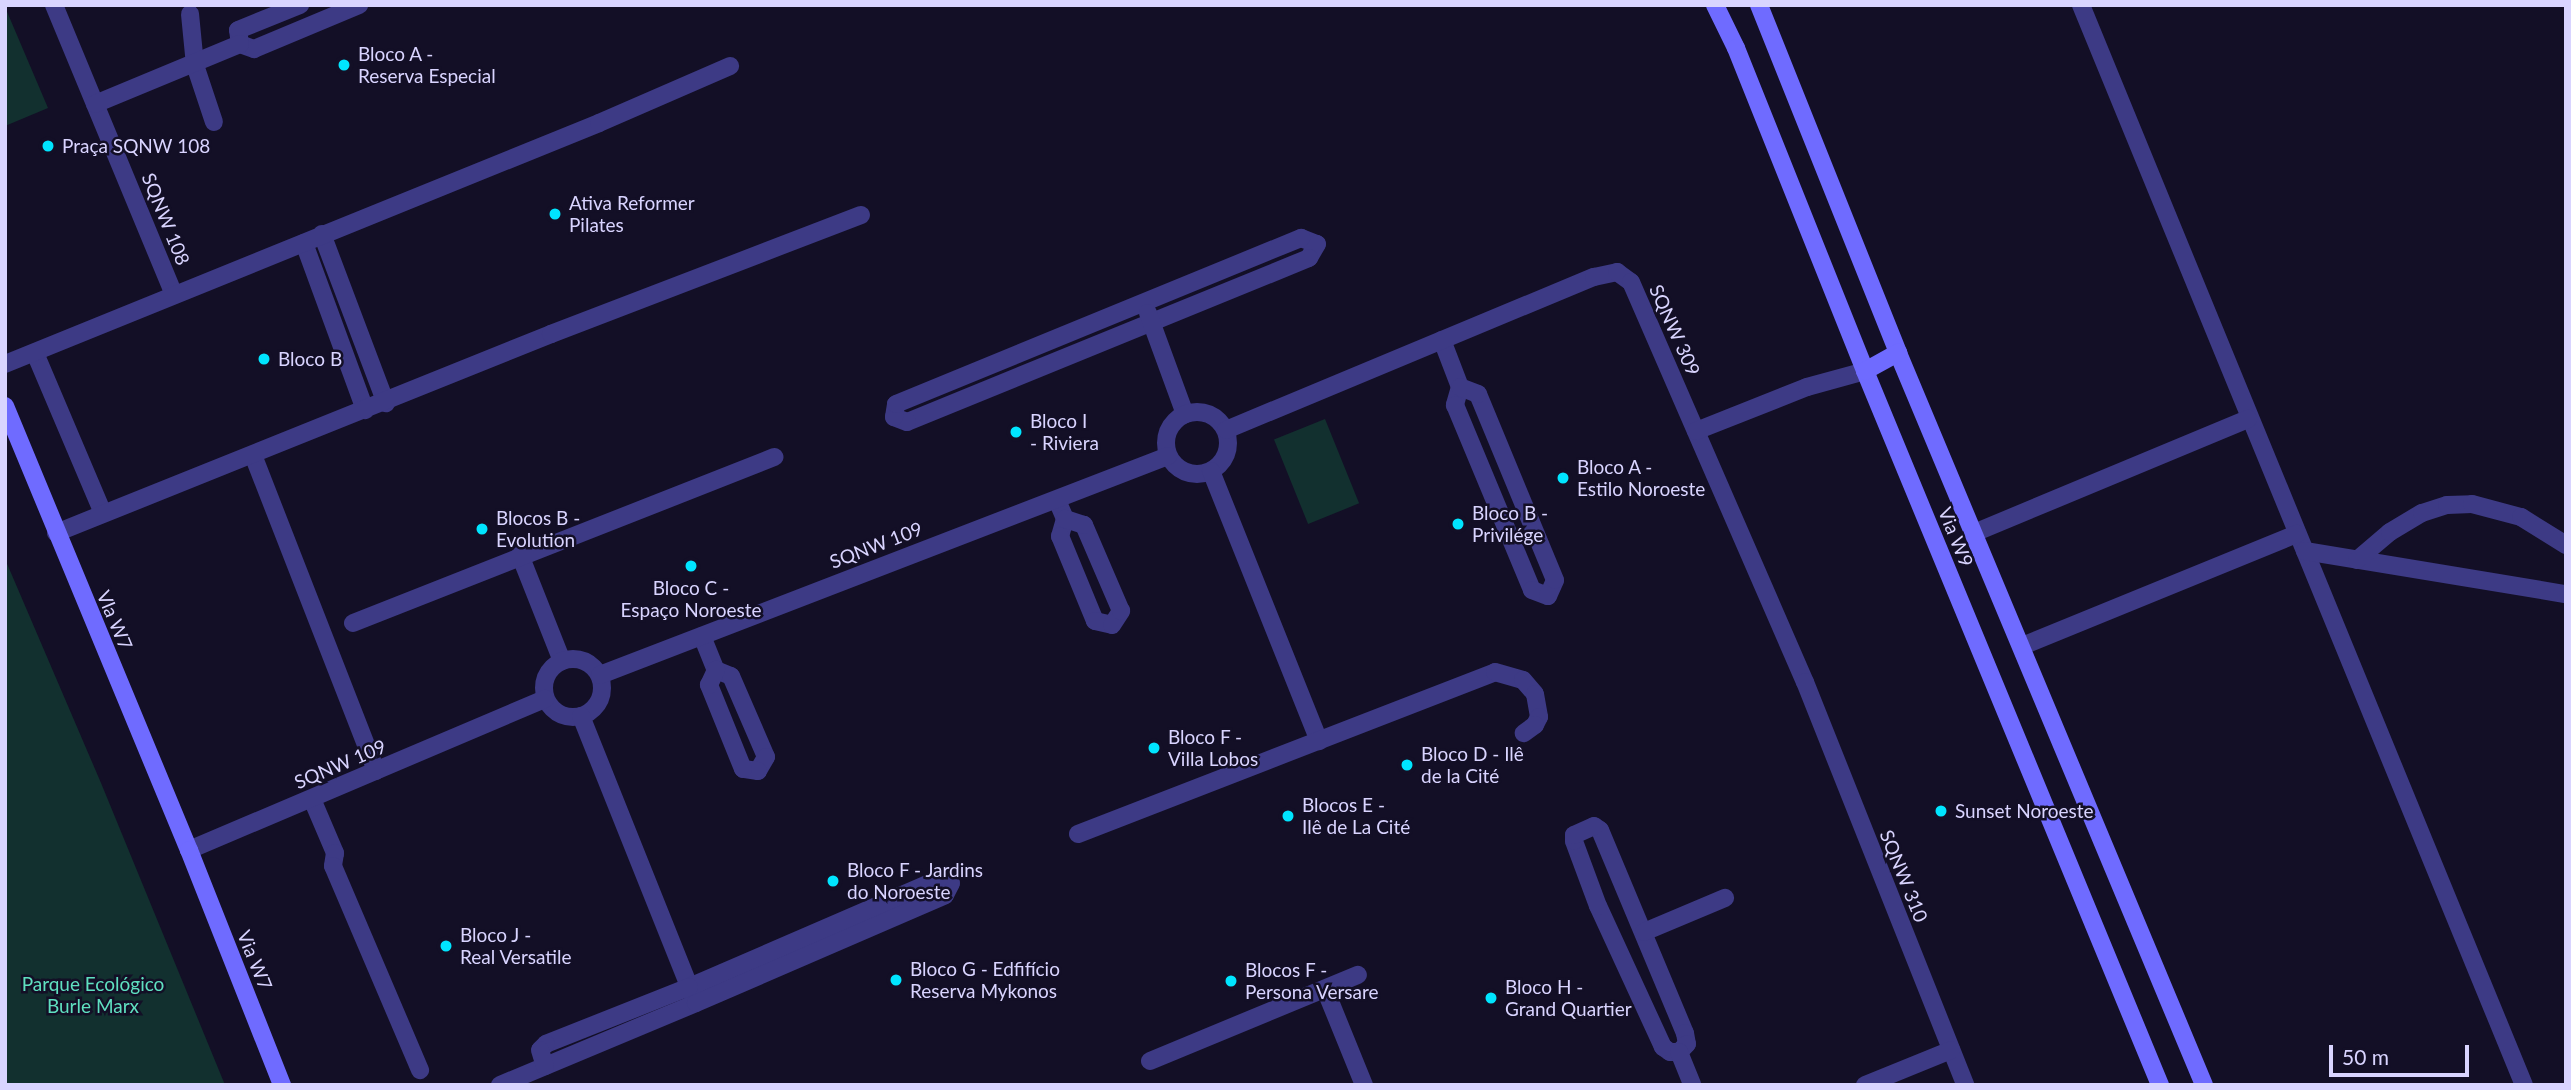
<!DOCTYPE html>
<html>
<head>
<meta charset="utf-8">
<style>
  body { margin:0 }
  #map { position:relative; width:2571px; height:1090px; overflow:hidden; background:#130f26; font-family:Lato,sans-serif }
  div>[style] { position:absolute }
  .green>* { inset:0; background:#12302f; transform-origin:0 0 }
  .street>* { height:18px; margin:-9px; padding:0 9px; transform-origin:9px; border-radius:9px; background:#3d3a85 }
  .street>.ring { margin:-9px; padding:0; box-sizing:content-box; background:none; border:18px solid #3d3a85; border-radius:50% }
  .secondary>* { height:18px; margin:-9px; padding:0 9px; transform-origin:9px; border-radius:9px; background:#6f6bff }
  .dots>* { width:19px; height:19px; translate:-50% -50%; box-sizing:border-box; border:4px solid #130f26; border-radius:50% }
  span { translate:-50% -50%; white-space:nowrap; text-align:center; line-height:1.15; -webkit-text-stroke:5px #130f26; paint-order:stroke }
  .poi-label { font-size:19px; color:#d9d4ff }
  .left { translate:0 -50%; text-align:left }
  .street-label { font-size:19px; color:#d9d4ff }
  .park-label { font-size:19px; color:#5fe0c0 }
  .frame { position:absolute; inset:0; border:7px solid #d9d4ff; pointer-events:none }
  .scale { position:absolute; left:2329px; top:1045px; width:140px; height:32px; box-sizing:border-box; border:4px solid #d9d4ff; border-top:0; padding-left:9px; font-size:21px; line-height:24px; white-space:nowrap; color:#d9d4ff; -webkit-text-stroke:5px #130f26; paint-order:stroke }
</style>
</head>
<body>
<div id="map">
  <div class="green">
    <div style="clip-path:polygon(5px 7px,48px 108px,5px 126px)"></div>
    <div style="left:1325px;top:419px;width:91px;height:55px;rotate:68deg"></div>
    <div style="clip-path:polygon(5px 559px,101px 783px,225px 1085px,5px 1085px)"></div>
  </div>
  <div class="street">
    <div style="left:54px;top:5px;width:313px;rotate:67.5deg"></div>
    <div style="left:2081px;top:5px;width:1167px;rotate:67.7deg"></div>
    <div style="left:190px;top:14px;width:51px;rotate:84.4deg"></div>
    <div style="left:195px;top:65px;width:60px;rotate:71.6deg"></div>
    <div style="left:240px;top:44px;width:15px;rotate:20deg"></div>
    <div style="left:254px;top:49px;width:114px;rotate:-22.7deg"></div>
    <div style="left:240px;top:44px;width:14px;rotate:-98deg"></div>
    <div style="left:238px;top:30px;width:67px;rotate:-22deg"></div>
    <div style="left:95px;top:104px;width:157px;rotate:-22.5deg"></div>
    <div style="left:322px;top:234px;width:181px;rotate:69.3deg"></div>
    <div style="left:1301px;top:238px;width:17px;rotate:21deg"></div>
    <div style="left:1317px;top:244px;width:16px;rotate:120deg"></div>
    <div style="left:1309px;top:258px;width:434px;rotate:157.8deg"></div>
    <div style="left:907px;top:422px;width:14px;rotate:-159deg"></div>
    <div style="left:894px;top:417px;width:13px;rotate:-81deg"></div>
    <div style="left:896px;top:404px;width:438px;rotate:-22.3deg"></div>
    <div style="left:304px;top:243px;width:178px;rotate:69.9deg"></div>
    <div style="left:1148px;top:313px;width:108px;rotate:69.9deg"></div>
    <div style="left:1442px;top:340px;width:50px;rotate:69deg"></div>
    <div style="left:1460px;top:387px;width:19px;rotate:106deg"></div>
    <div style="left:1455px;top:405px;width:200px;rotate:67.4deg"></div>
    <div style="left:1532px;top:590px;width:17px;rotate:21deg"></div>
    <div style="left:1548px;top:596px;width:17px;rotate:-66deg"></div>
    <div style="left:1555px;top:580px;width:201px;rotate:-112.5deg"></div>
    <div style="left:1478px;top:394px;width:19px;rotate:-159deg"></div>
    <div style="left:35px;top:353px;width:174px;rotate:67deg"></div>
    <div style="left:5px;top:364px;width:641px;rotate:-22.08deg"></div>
    <div style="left:599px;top:123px;width:143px;rotate:-23.5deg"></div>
    <div class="ring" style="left:1166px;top:412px;width:44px;height:44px"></div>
    <div style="left:1226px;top:430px;width:399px;rotate:-22.6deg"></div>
    <div style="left:1594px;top:277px;width:24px;rotate:-12deg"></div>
    <div style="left:1617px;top:272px;width:17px;rotate:36deg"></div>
    <div style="left:1631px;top:282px;width:436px;rotate:66.5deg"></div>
    <div style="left:1805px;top:682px;width:434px;rotate:68.3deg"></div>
    <div style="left:1696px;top:431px;width:119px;rotate:-21.6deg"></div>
    <div style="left:1807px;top:387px;width:60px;rotate:-15.4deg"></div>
    <div style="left:253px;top:455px;width:339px;rotate:68.7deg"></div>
    <div style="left:1211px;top:471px;width:291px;rotate:68.2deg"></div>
    <div style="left:1057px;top:500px;width:21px;rotate:67deg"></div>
    <div style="left:1065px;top:519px;width:18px;rotate:106deg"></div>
    <div style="left:1060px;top:536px;width:92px;rotate:67.6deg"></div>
    <div style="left:1095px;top:621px;width:17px;rotate:13deg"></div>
    <div style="left:1112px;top:625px;width:17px;rotate:-57deg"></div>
    <div style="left:1121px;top:611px;width:94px;rotate:-113.3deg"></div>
    <div style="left:1084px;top:525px;width:20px;rotate:-162deg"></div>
    <div style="left:56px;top:533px;width:534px;rotate:-21.9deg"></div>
    <div style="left:551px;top:334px;width:332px;rotate:-21deg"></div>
    <div style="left:1974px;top:533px;width:297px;rotate:-22.6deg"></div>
    <div style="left:2305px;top:551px;width:265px;rotate:9.4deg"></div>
    <div style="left:520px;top:555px;width:114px;rotate:68.4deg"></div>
    <div style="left:2357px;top:560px;width:43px;rotate:-40.3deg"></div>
    <div style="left:2390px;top:532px;width:37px;rotate:-31deg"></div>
    <div style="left:2422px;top:513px;width:26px;rotate:-18deg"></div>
    <div style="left:2447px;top:505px;width:25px;rotate:-2deg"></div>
    <div style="left:2472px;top:504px;width:51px;rotate:14.9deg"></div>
    <div style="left:2521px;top:517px;width:53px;rotate:31.9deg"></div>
    <div style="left:353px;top:623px;width:453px;rotate:-21.5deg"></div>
    <div style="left:702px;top:636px;width:37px;rotate:68deg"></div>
    <div style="left:716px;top:670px;width:16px;rotate:22deg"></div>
    <div style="left:731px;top:676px;width:88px;rotate:66.6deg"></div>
    <div style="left:766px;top:757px;width:16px;rotate:120deg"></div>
    <div style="left:758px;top:771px;width:15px;rotate:-172deg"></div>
    <div style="left:743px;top:769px;width:91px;rotate:-112deg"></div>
    <div style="left:709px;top:685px;width:17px;rotate:-65deg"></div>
    <div style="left:2022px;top:646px;width:297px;rotate:-22.2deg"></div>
    <div class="ring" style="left:544px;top:659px;width:40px;height:40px"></div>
    <div style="left:600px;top:675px;width:609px;rotate:-21.08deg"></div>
    <div style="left:581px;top:716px;width:302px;rotate:68.2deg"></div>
    <div style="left:312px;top:799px;width:59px;rotate:66.9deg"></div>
    <div style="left:335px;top:853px;width:13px;rotate:99deg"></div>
    <div style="left:333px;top:866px;width:222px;rotate:66.9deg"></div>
    <div style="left:1594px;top:826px;width:7px;rotate:34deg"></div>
    <div style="left:1600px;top:830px;width:220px;rotate:67.3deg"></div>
    <div style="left:1685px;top:1033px;width:11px;rotate:80deg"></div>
    <div style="left:1687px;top:1044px;width:11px;rotate:135deg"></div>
    <div style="left:1679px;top:1052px;width:9px;rotate:180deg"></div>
    <div style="left:1670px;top:1052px;width:9px;rotate:-144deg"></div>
    <div style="left:1663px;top:1047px;width:155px;rotate:-114.7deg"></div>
    <div style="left:1598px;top:906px;width:69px;rotate:-110.3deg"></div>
    <div style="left:1574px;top:841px;width:6px;rotate:-90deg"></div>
    <div style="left:1574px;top:835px;width:22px;rotate:-24deg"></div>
    <div style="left:1078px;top:834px;width:447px;rotate:-21.2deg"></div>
    <div style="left:1495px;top:672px;width:29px;rotate:16deg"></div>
    <div style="left:1523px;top:680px;width:18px;rotate:49deg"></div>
    <div style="left:1535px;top:694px;width:23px;rotate:80deg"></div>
    <div style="left:1539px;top:717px;width:9px;rotate:117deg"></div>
    <div style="left:1535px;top:725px;width:14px;rotate:144deg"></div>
    <div style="left:189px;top:850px;width:387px;rotate:-23deg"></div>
    <div style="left:1644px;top:932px;width:88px;rotate:-22.8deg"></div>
    <div style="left:1325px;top:989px;width:104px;rotate:67.9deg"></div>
    <div style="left:1679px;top:1052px;width:35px;rotate:68deg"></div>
    <div style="left:1150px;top:1061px;width:225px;rotate:-22.5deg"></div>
    <div style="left:500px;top:1085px;width:212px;rotate:-22.7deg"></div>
    <div style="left:696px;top:1003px;width:271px;rotate:-23.4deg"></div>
    <div style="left:945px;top:895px;width:13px;rotate:-63deg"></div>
    <div style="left:951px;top:883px;width:13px;rotate:-162deg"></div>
    <div style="left:939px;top:879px;width:272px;rotate:156.6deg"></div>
    <div style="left:689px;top:987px;width:154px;rotate:158.3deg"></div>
    <div style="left:546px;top:1044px;width:8px;rotate:135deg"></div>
    <div style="left:540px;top:1050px;width:17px;rotate:73deg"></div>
    <div style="left:1865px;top:1085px;width:93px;rotate:-22.1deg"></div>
  </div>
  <div class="secondary">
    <div style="left:1715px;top:5px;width:48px;rotate:64deg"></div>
    <div style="left:1736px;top:48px;width:348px;rotate:68.2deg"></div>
    <div style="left:1865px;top:371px;width:773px;rotate:67.55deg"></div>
    <div style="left:1759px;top:5px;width:375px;rotate:68.2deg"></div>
    <div style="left:1898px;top:353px;width:793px;rotate:67.31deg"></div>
    <div style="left:1865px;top:371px;width:38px;rotate:-29deg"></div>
    <div style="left:5px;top:406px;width:481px;rotate:67.5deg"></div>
    <div style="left:189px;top:850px;width:253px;rotate:68.4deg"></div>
  </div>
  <div class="dots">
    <div style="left:344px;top:65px;background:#00e5ff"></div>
    <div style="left:48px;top:146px;background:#00e5ff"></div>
    <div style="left:555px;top:214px;background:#00e5ff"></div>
    <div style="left:264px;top:359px;background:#00e5ff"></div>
    <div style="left:1016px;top:432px;background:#00e5ff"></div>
    <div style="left:1563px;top:478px;background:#00e5ff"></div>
    <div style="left:1458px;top:524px;background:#00e5ff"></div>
    <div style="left:482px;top:529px;background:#00e5ff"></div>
    <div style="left:691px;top:566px;background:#00e5ff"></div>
    <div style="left:1154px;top:748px;background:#00e5ff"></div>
    <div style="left:1407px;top:765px;background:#00e5ff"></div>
    <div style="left:1941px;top:811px;background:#00e5ff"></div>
    <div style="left:1288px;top:816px;background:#00e5ff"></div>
    <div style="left:833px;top:881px;background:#00e5ff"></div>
    <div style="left:446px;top:946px;background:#00e5ff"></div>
    <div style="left:896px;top:980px;background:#00e5ff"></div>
    <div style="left:1231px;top:981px;background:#00e5ff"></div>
    <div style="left:1491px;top:998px;background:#00e5ff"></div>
  </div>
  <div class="poi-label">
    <span class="left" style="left:358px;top:65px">Bloco A -<br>Reserva Especial</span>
    <span class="left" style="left:62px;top:146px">Praça SQNW 108</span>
    <span class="left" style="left:569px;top:214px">Ativa Reformer<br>Pilates</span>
    <span class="left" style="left:278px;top:359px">Bloco B</span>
    <span class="left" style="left:1030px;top:432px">Bloco I<br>- Riviera</span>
    <span class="left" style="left:1577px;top:478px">Bloco A -<br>Estilo Noroeste</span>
    <span class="left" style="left:1472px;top:524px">Bloco B -<br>Privilége</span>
    <span class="left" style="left:496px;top:529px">Blocos B -<br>Evolution</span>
    <span style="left:691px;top:599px">Bloco C -<br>Espaço Noroeste</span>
    <span class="left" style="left:1168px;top:748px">Bloco F -<br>Villa Lobos</span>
    <span class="left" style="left:1421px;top:765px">Bloco D - Ilê<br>de la Cité</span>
    <span class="left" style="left:1302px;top:816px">Blocos E -<br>Ilê de La Cité</span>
    <span class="left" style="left:1955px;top:811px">Sunset Noroeste</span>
    <span class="left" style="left:847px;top:881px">Bloco F - Jardins<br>do Noroeste</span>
    <span class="left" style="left:460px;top:946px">Bloco J -<br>Real Versatile</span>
    <span class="left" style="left:910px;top:980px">Bloco G - Edfifício<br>Reserva Mykonos</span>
    <span class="left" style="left:1245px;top:981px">Blocos F -<br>Persona Versare</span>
    <span class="left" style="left:1505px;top:998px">Bloco H -<br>Grand Quartier</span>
  </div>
  <div class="street-label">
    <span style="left:166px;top:219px;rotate:68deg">SQNW 108</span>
    <span style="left:1675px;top:330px;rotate:66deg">SQNW 309</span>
    <span style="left:1956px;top:537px;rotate:68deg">Via W9</span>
    <span style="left:876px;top:545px;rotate:-21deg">SQNW 109</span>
    <span style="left:115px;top:620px;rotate:67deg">Vla W7</span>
    <span style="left:340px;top:764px;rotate:-23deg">SQNW 109</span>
    <span style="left:1904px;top:876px;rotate:68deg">SQNW 310</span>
    <span style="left:255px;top:960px;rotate:68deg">Via W7</span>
  </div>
  <div class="park-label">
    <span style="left:93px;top:995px">Parque Ecológico<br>Burle Marx</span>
  </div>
  <div class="frame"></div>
  <div class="scale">50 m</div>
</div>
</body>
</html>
